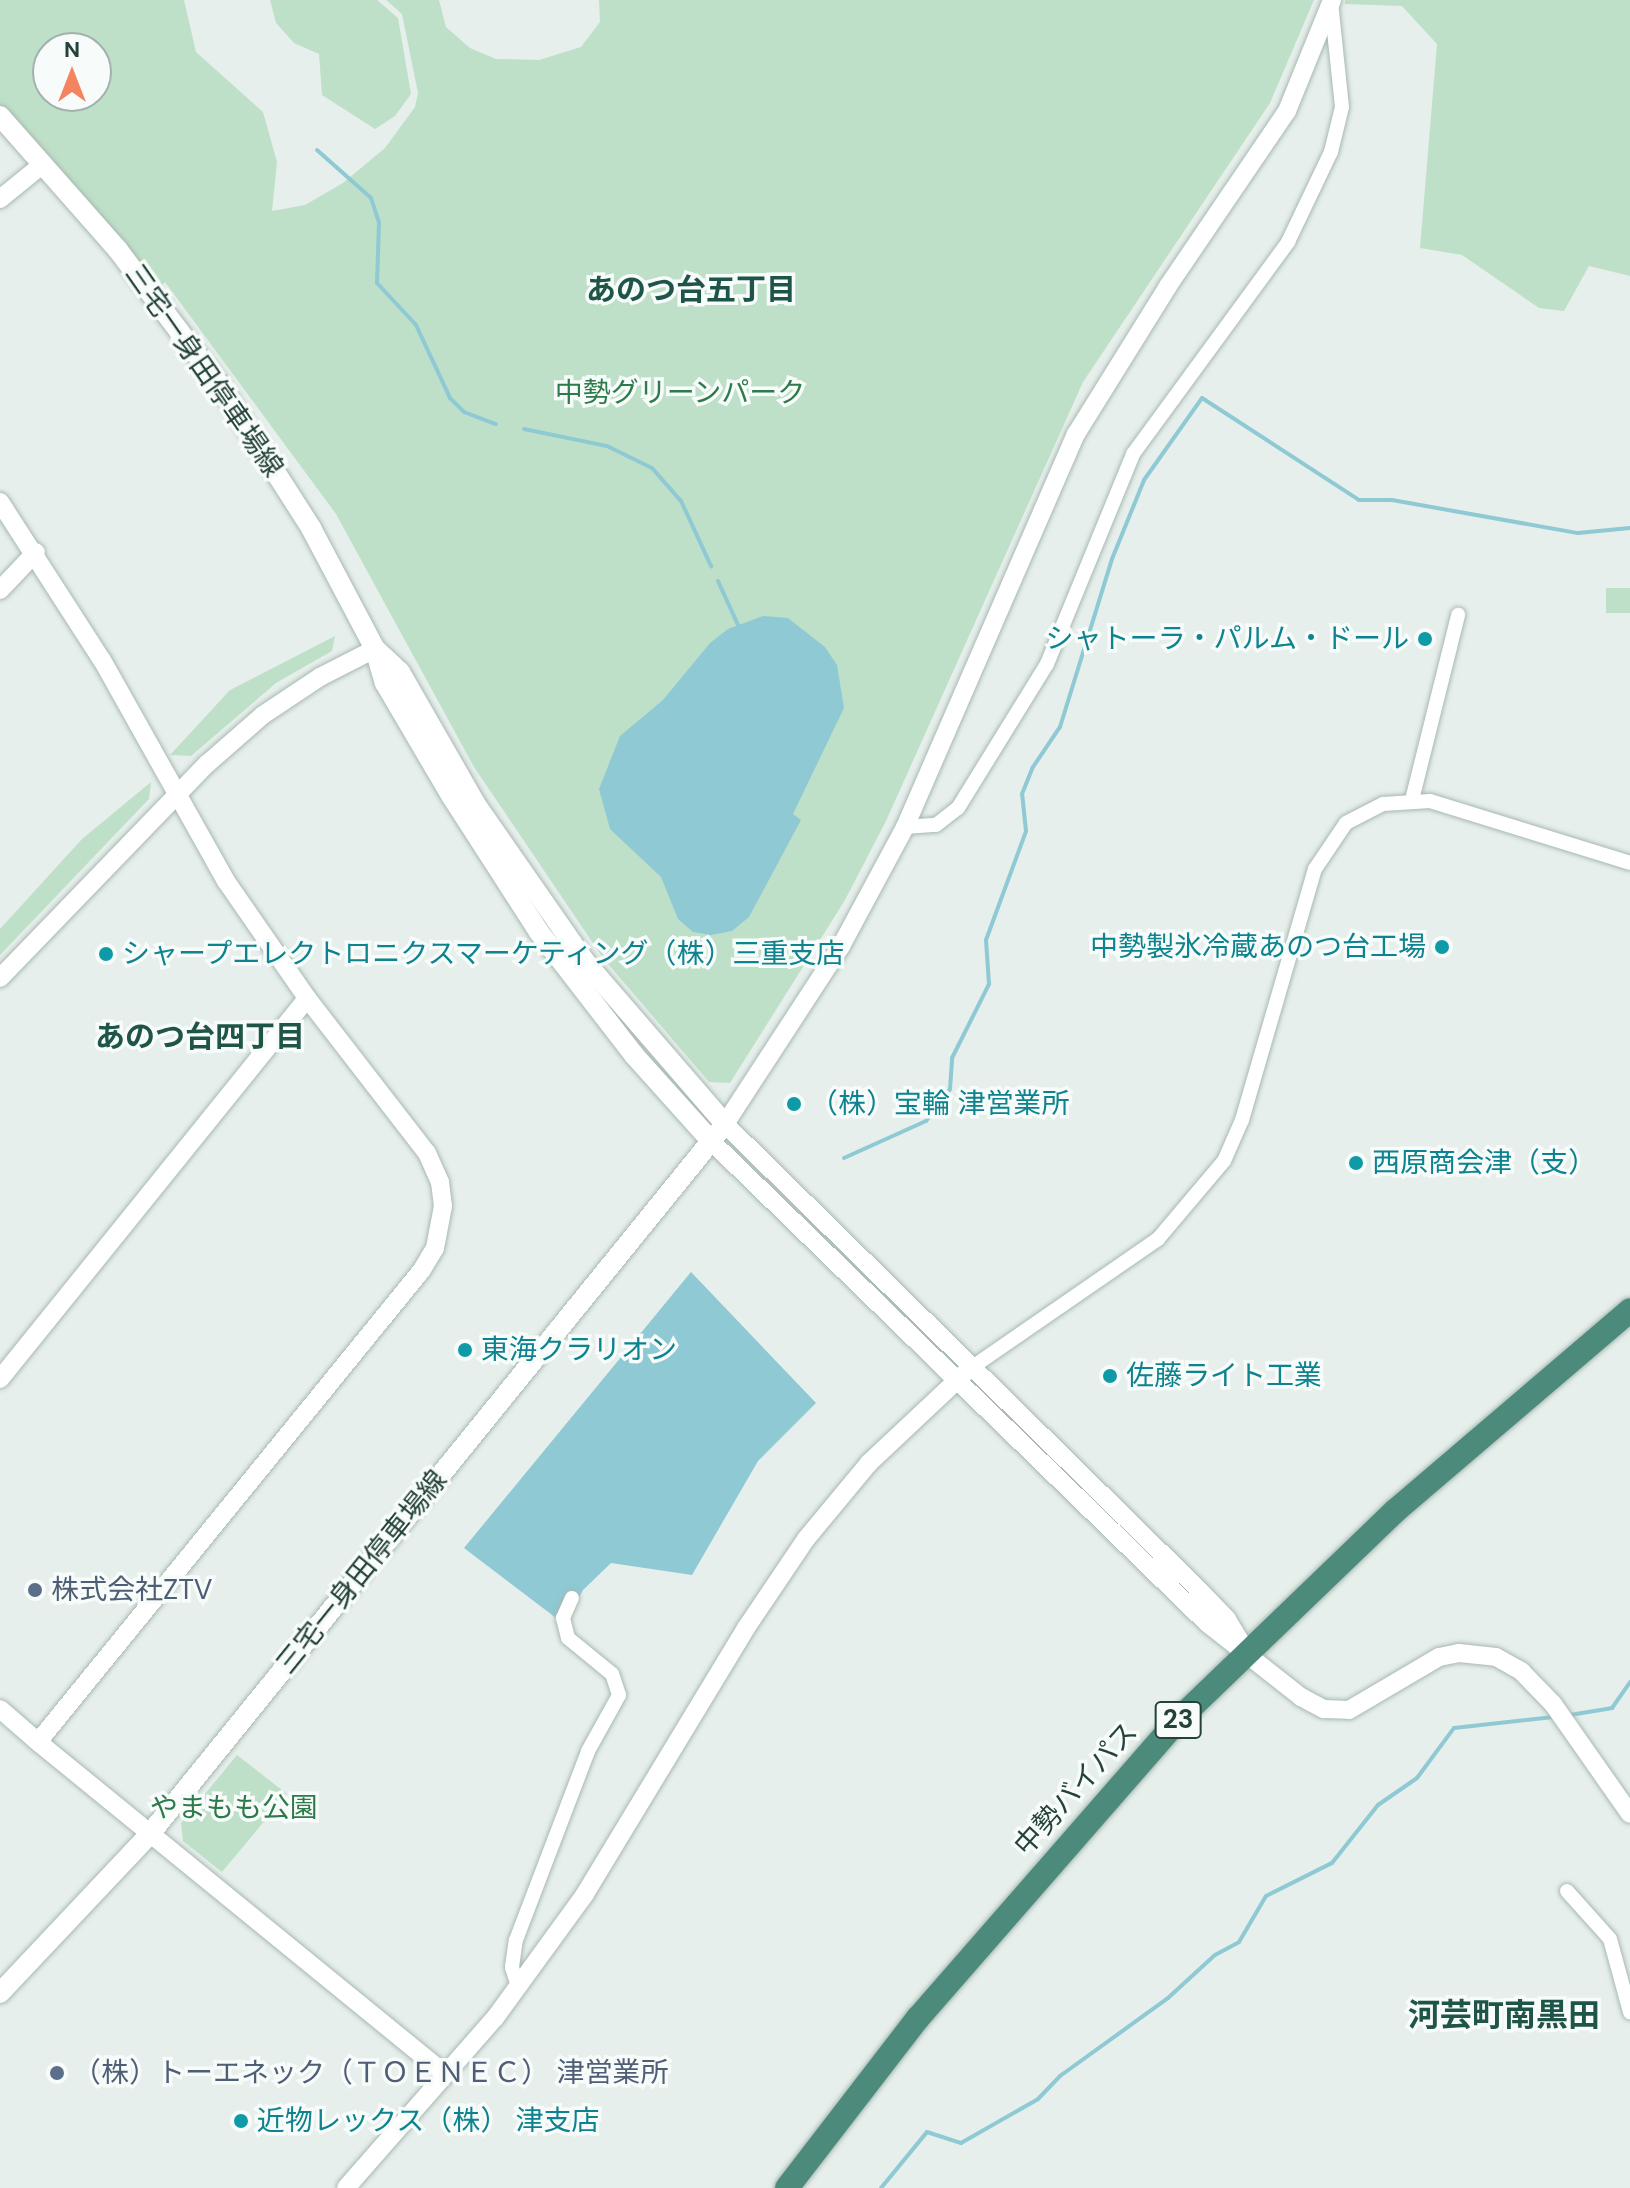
<!DOCTYPE html>
<html>
<head>
<meta charset="utf-8">
<style>
  body { margin:0 }
  #map { position:relative; width:1630px; height:2188px; overflow:hidden; background:#e6efeb; font-family:"DM Sans","Noto Sans JP",sans-serif }
  div>[style] { position:absolute }
  .green>* { inset:0; background:#bfe0c8; transform-origin:0 0 }
  .water>* { inset:0; background:#8ec9d4 }
  .stream>* { height:4px; margin:-2px; padding:0 2px; transform-origin:2px; border-radius:2px; background:#8ec9d4 }
  .roads { filter:drop-shadow(0 0 2px #a8b8b2) drop-shadow(0 0 2px #a8b8b2) }
  .minor>* { height:14px; margin:-7px; padding:0 7px; transform-origin:7px; border-radius:7px; background:#fff }
  .tertiary>* { height:18px; margin:-9px; padding:0 9px; transform-origin:9px; border-radius:9px; background:#fff }
  .secondary>* { height:20px; margin:-10px; padding:0 10px; transform-origin:10px; border-radius:10px; background:#fff }
  .trunk>* { height:24px; margin:-12px; padding:0 12px; transform-origin:12px; border-radius:12px; background:#4c8a7c }
  .dots>* { width:22px; height:22px; translate:-50% -50%; box-sizing:border-box; border:4px solid #f7fbf9; border-radius:50% }
  span { translate:-50% -50%; white-space:nowrap; text-align:center; line-height:1.15; -webkit-text-stroke:7px #f7fbf9; paint-order:stroke }
  .shield-label span { padding:2px 6px; background:#f7fbf9; border:2px solid; border-radius:6px; -webkit-text-stroke-width:0 }
  .shield-label { font-size:26px; color:#24423a; font-weight:700 }
  .street-label { font-size:28px; color:#24423a }
  .park-label { font-size:28px; color:#2d7a4b }
  .culture-label { font-size:28px; color:#0d838f }
  .right { translate:-100% -50%; text-align:right }
  .left { translate:0 -50%; text-align:left }
  .service-label { font-size:28px; color:#4e5e75 }
  .neighbourhood-label { font-size:30px; color:#1f5548; font-weight:700 }
  .quarter-label { font-size:32px; color:#1f5548; font-weight:700 }
  .north { position:absolute; left:32px; top:32px; width:80px; height:80px; box-sizing:border-box; background:#f7fbf9; border:2px solid #a3b1ad; border-radius:50%; rotate:0deg; font-size:22px; font-weight:700; line-height:32px; text-align:center; color:#24423a }
  .north::after { content:''; display:block; margin:auto; width:28px; height:36px; background:#f4845f; clip-path:polygon(50% 0,100% 100%,50% 72%,0 100%) }
</style>
</head>
<body>
<div id="map">
  <div class="green">
    <div style="clip-path:polygon(evenodd,0 0,184px 0,196px 52px,263px 112px,277px 162px,272px 211px,305px 205px,343px 183px,385px 148px,415px 107px,418px 93px,402px 14px,386px 0,439px 0,446px 27px,470px 48px,496px 59px,539px 60px,581px 47px,600px 22px,599px 0,1314px 0,1270px 103px,1083px 382px,886px 821px,845px 900px,730px 1083px,709px 1082px,603px 958px,474px 767px,336px 514px,165px 282px,158px 289px,0 108px,0 0,48px 48px,96px 48px,96px 96px,48px 96px,48px 48px)"></div>
    <div style="clip-path:polygon(270px 0,377px 0,398px 18px,411px 94px,395px 116px,375px 129px,322px 95px,319px 54px,294px 43px,276px 23px)"></div>
    <div style="clip-path:polygon(1345px 0,1630px 0,1630px 276px,1589px 266px,1564px 311px,1539px 308px,1462px 255px,1420px 248px,1437px 44px,1402px 6px,1345px 4px)"></div>
    <div style="left:1606px;top:588px;width:24px;height:25px"></div>
    <div style="clip-path:polygon(335px 636px,332px 651px,276px 683px,191px 756px,170px 755px,230px 690px)"></div>
    <div style="clip-path:polygon(151px 782px,149px 799px,0 955px,0 929px,82px 839px)"></div>
    <div style="clip-path:polygon(237px 1755px,287px 1794px,222px 1872px,183px 1841px,181px 1823px)"></div>
  </div>
  <div class="water">
    <div style="clip-path:polygon(763px 616px,788px 618px,825px 647px,837px 665px,844px 708px,793px 814px,801px 820px,749px 917px,732px 931px,711px 935px,693px 932px,678px 919px,661px 877px,610px 829px,599px 789px,620px 736px,663px 700px,710px 643px,728px 629px)"></div>
    <div style="clip-path:polygon(691px 1272px,816px 1403px,758px 1461px,692px 1575px,611px 1563px,583px 1590px,564px 1624px,464px 1548px)"></div>
  </div>
  <div class="stream">
    <div style="left:317px;top:150px;width:72px;rotate:41.6deg"></div>
    <div style="left:371px;top:198px;width:26px;rotate:72deg"></div>
    <div style="left:379px;top:223px;width:60px;rotate:91.9deg"></div>
    <div style="left:377px;top:283px;width:57px;rotate:47.1deg"></div>
    <div style="left:416px;top:325px;width:81px;rotate:65deg"></div>
    <div style="left:450px;top:398px;width:20px;rotate:45deg"></div>
    <div style="left:464px;top:412px;width:34px;rotate:21deg"></div>
    <div style="left:524px;top:429px;width:85px;rotate:11.6deg"></div>
    <div style="left:607px;top:446px;width:50px;rotate:26.1deg"></div>
    <div style="left:652px;top:468px;width:44px;rotate:48.7deg"></div>
    <div style="left:681px;top:501px;width:72px;rotate:65.2deg"></div>
    <div style="left:718px;top:581px;width:51px;rotate:65.5deg"></div>
    <div style="left:844px;top:1158px;width:90px;rotate:-24.3deg"></div>
    <div style="left:926px;top:1121px;width:40px;rotate:-53deg"></div>
    <div style="left:950px;top:1089px;width:31px;rotate:-86deg"></div>
    <div style="left:952px;top:1058px;width:83px;rotate:-63.4deg"></div>
    <div style="left:989px;top:984px;width:44px;rotate:-93.9deg"></div>
    <div style="left:986px;top:940px;width:116px;rotate:-69.8deg"></div>
    <div style="left:1026px;top:831px;width:37px;rotate:-96deg"></div>
    <div style="left:1022px;top:794px;width:29px;rotate:-68deg"></div>
    <div style="left:1033px;top:767px;width:48px;rotate:-56deg"></div>
    <div style="left:1060px;top:727px;width:176px;rotate:-72.8deg"></div>
    <div style="left:1112px;top:559px;width:85px;rotate:-67.9deg"></div>
    <div style="left:1144px;top:480px;width:100px;rotate:-54.7deg"></div>
    <div style="left:1202px;top:398px;width:187px;rotate:33deg"></div>
    <div style="left:1359px;top:500px;width:33px"></div>
    <div style="left:1392px;top:500px;width:189px;rotate:10.1deg"></div>
    <div style="left:1578px;top:533px;width:52px;rotate:-5.5deg"></div>
    <div style="left:1570px;top:1715px;width:43px;rotate:-9.5deg"></div>
    <div style="left:1612px;top:1708px;width:32px;rotate:-55deg"></div>
    <div style="left:881px;top:2188px;width:72px;rotate:-50.6deg"></div>
    <div style="left:927px;top:2132px;width:36px;rotate:18deg"></div>
    <div style="left:961px;top:2143px;width:89px;rotate:-29.7deg"></div>
    <div style="left:1038px;top:2099px;width:32px;rotate:-46deg"></div>
    <div style="left:1060px;top:2076px;width:133px;rotate:-35.8deg"></div>
    <div style="left:1168px;top:1998px;width:64px;rotate:-42.5deg"></div>
    <div style="left:1215px;top:1955px;width:27px;rotate:-28deg"></div>
    <div style="left:1239px;top:1942px;width:53px;rotate:-59.6deg"></div>
    <div style="left:1266px;top:1896px;width:74px;rotate:-26.6deg"></div>
    <div style="left:1332px;top:1863px;width:74px;rotate:-51.6deg"></div>
    <div style="left:1378px;top:1805px;width:47px;rotate:-34.7deg"></div>
    <div style="left:1417px;top:1778px;width:62px;rotate:-53.5deg"></div>
    <div style="left:1454px;top:1728px;width:100px;rotate:-6.3deg"></div>
  </div>
  <div class="roads">
    <div class="minor">
      <div style="left:1412px;top:800px;width:191px;rotate:-76deg"></div>
      <div style="left:905px;top:827px;width:31px;rotate:-4deg"></div>
      <div style="left:936px;top:825px;width:28px;rotate:-38deg"></div>
      <div style="left:958px;top:808px;width:169px;rotate:-58.3deg"></div>
      <div style="left:1047px;top:664px;width:227px;rotate:-67.7deg"></div>
      <div style="left:1133px;top:454px;width:263px;rotate:-53.8deg"></div>
      <div style="left:1288px;top:242px;width:100px;rotate:-64.5deg"></div>
      <div style="left:1331px;top:152px;width:46px;rotate:-76.3deg"></div>
      <div style="left:1342px;top:107px;width:106px;rotate:-96deg"></div>
      <div style="left:971px;top:1368px;width:227px;rotate:-34.6deg"></div>
      <div style="left:1158px;top:1239px;width:102px;rotate:-49.8deg"></div>
      <div style="left:1224px;top:1161px;width:45px;rotate:-66.3deg"></div>
      <div style="left:1242px;top:1120px;width:261px;rotate:-73.8deg"></div>
      <div style="left:1315px;top:869px;width:55px;rotate:-56deg"></div>
      <div style="left:1346px;top:823px;width:42px;rotate:-27.2deg"></div>
      <div style="left:1383px;top:804px;width:47px;rotate:-3.7deg"></div>
      <div style="left:1430px;top:801px;width:209px;rotate:17.2deg"></div>
      <div style="left:1567px;top:1891px;width:64px;rotate:48.1deg"></div>
      <div style="left:1610px;top:1939px;width:76px;rotate:74.7deg"></div>
      <div style="left:518px;top:1986px;width:20px;rotate:-108deg"></div>
      <div style="left:512px;top:1967px;width:27px;rotate:-82deg"></div>
      <div style="left:516px;top:1940px;width:202px;rotate:-69.1deg"></div>
      <div style="left:588px;top:1751px;width:64px;rotate:-61deg"></div>
      <div style="left:619px;top:1695px;width:22px;rotate:-108deg"></div>
      <div style="left:612px;top:1674px;width:57px;rotate:-140.7deg"></div>
      <div style="left:568px;top:1638px;width:21px;rotate:-104deg"></div>
      <div style="left:563px;top:1618px;width:22px;rotate:-66deg"></div>
    </div>
    <div class="tertiary">
      <div style="left:0;top:199px;width:55px;rotate:-39.1deg"></div>
      <div style="left:0;top:502px;width:188px;rotate:57.2deg"></div>
      <div style="left:102px;top:660px;width:253px;rotate:60.7deg"></div>
      <div style="left:226px;top:881px;width:142px;rotate:55.3deg"></div>
      <div style="left:307px;top:998px;width:196px;rotate:52.3deg"></div>
      <div style="left:427px;top:1153px;width:32px;rotate:66deg"></div>
      <div style="left:440px;top:1182px;width:24px;rotate:83deg"></div>
      <div style="left:443px;top:1206px;width:43px;rotate:100.8deg"></div>
      <div style="left:435px;top:1248px;width:27px;rotate:121deg"></div>
      <div style="left:421px;top:1271px;width:607px;rotate:129.12deg"></div>
      <div style="left:38px;top:1742px;width:50px;rotate:-139deg"></div>
      <div style="left:0;top:590px;width:52px;rotate:-46.5deg"></div>
      <div style="left:0;top:978px;width:298px;rotate:-46deg"></div>
      <div style="left:207px;top:764px;width:74px;rotate:-41.2deg"></div>
      <div style="left:263px;top:715px;width:69px;rotate:-33.7deg"></div>
      <div style="left:320px;top:677px;width:62px;rotate:-27deg"></div>
      <div style="left:712px;top:1142px;width:690px;rotate:44.18deg"></div>
      <div style="left:1207px;top:1623px;width:120px;rotate:38.2deg"></div>
      <div style="left:1301px;top:1697px;width:26px;rotate:28deg"></div>
      <div style="left:1324px;top:1709px;width:25px;rotate:2deg"></div>
      <div style="left:1349px;top:1710px;width:104px;rotate:-30.5deg"></div>
      <div style="left:1439px;top:1657px;width:20px;rotate:-11deg"></div>
      <div style="left:1459px;top:1653px;width:37px;rotate:6deg"></div>
      <div style="left:1496px;top:1657px;width:29px;rotate:29deg"></div>
      <div style="left:1521px;top:1671px;width:46px;rotate:45.9deg"></div>
      <div style="left:1553px;top:1704px;width:134px;rotate:55deg"></div>
      <div style="left:0;top:1379px;width:489px;rotate:-51.1deg"></div>
      <div style="left:1246px;top:1651px;width:37px;rotate:-121deg"></div>
      <div style="left:1227px;top:1619px;width:37px;rotate:-134deg"></div>
      <div style="left:1201px;top:1592px;width:668px;rotate:-135.49deg"></div>
      <div style="left:725px;top:1124px;width:212px;rotate:-56.9deg"></div>
      <div style="left:841px;top:946px;width:135px;rotate:-61.7deg"></div>
      <div style="left:905px;top:827px;width:429px;rotate:-66.5deg"></div>
      <div style="left:1076px;top:434px;width:174px;rotate:-58.1deg"></div>
      <div style="left:1168px;top:286px;width:212px;rotate:-55.8deg"></div>
      <div style="left:1287px;top:111px;width:120px;rotate:-67.9deg"></div>
      <div style="left:38px;top:1742px;width:525px;rotate:39.2deg"></div>
      <div style="left:346px;top:2188px;width:226px;rotate:-48.8deg"></div>
      <div style="left:495px;top:2018px;width:153px;rotate:-54deg"></div>
      <div style="left:585px;top:1894px;width:311px;rotate:-58.8deg"></div>
      <div style="left:746px;top:1628px;width:107px;rotate:-56deg"></div>
      <div style="left:806px;top:1539px;width:99px;rotate:-50.3deg"></div>
      <div style="left:869px;top:1463px;width:133px;rotate:-43.2deg"></div>
    </div>
    <div class="secondary">
      <div style="left:0;top:116px;width:179px;rotate:48.6deg"></div>
      <div style="left:118px;top:250px;width:168px;rotate:53deg"></div>
      <div style="left:219px;top:384px;width:171px;rotate:57.4deg"></div>
      <div style="left:311px;top:528px;width:137px;rotate:62.1deg"></div>
      <div style="left:375px;top:649px;width:35px;rotate:74deg"></div>
      <div style="left:385px;top:683px;width:132px;rotate:59.6deg"></div>
      <div style="left:452px;top:797px;width:161px;rotate:57.2deg"></div>
      <div style="left:539px;top:932px;width:155px;rotate:52.3deg"></div>
      <div style="left:634px;top:1055px;width:117px;rotate:48.1deg"></div>
      <div style="left:0;top:1993px;width:217px;rotate:-46.7deg"></div>
      <div style="left:149px;top:1835px;width:915px;rotate:-50.99deg"></div>
      <div style="left:725px;top:1124px;width:213px;rotate:-130.8deg"></div>
      <div style="left:586px;top:963px;width:195px;rotate:-124.8deg"></div>
      <div style="left:475px;top:803px;width:151px;rotate:-119.8deg"></div>
      <div style="left:400px;top:672px;width:34px;rotate:-137deg"></div>
    </div>
    <div class="trunk">
      <div style="left:787px;top:2188px;width:215px;rotate:-52.4deg"></div>
      <div style="left:918px;top:2018px;width:400px;rotate:-48.9deg"></div>
      <div style="left:1181px;top:1717px;width:297px;rotate:-43.9deg"></div>
      <div style="left:1395px;top:1511px;width:309px;rotate:-40.5deg"></div>
    </div>
  </div>
  <div class="dots">
    <div style="left:1425px;top:639px;background:#0f9aa8"></div>
    <div style="left:1442px;top:947px;background:#0f9aa8"></div>
    <div style="left:106px;top:954px;background:#0f9aa8"></div>
    <div style="left:794px;top:1104px;background:#0f9aa8"></div>
    <div style="left:1356px;top:1163px;background:#0f9aa8"></div>
    <div style="left:465px;top:1350px;background:#0f9aa8"></div>
    <div style="left:1110px;top:1376px;background:#0f9aa8"></div>
    <div style="left:35px;top:1590px;background:#5c6f8a"></div>
    <div style="left:57px;top:2073px;background:#5c6f8a"></div>
    <div style="left:241px;top:2121px;background:#0f9aa8"></div>
  </div>
  <div class="shield-label">
    <span style="left:1178px;top:1720px">23</span>
  </div>
  <div class="street-label">
    <span style="left:204px;top:371px;rotate:55deg">三宅一身田停車場線</span>
    <span style="left:362px;top:1572px;rotate:-51deg">三宅一身田停車場線</span>
    <span style="left:1076px;top:1789px;rotate:-48deg">中勢バイパス</span>
  </div>
  <div class="park-label">
    <span style="left:680px;top:393px">中勢グリーンパーク</span>
    <span style="left:234px;top:1808px">やまもも公園</span>
  </div>
  <div class="culture-label">
    <span class="right" style="left:1409px;top:639px">シャトーラ・パルム・ドール</span>
    <span class="right" style="left:1426px;top:947px">中勢製氷冷蔵あのつ台工場</span>
    <span class="left" style="left:122px;top:954px">シャープエレクトロニクスマーケティング（株）三重支店</span>
    <span class="left" style="left:810px;top:1104px">（株）宝輪 津営業所</span>
    <span class="left" style="left:1372px;top:1163px">西原商会津（支）</span>
    <span class="left" style="left:481px;top:1350px">東海クラリオン</span>
    <span class="left" style="left:1126px;top:1376px">佐藤ライト工業</span>
    <span class="left" style="left:257px;top:2121px">近物レックス（株） 津支店</span>
  </div>
  <div class="service-label">
    <span class="left" style="left:51px;top:1590px">株式会社ZTV</span>
    <span class="left" style="left:73px;top:2073px">（株）トーエネック（ＴＯＥＮＥＣ） 津営業所</span>
  </div>
  <div class="neighbourhood-label">
    <span style="left:691px;top:290px">あのつ台五丁目</span>
    <span style="left:200px;top:1037px">あのつ台四丁目</span>
  </div>
  <div class="quarter-label">
    <span style="left:1504px;top:2015px">河芸町南黒田</span>
  </div>
  <div class="north">N</div>
</div>
</body>
</html>
